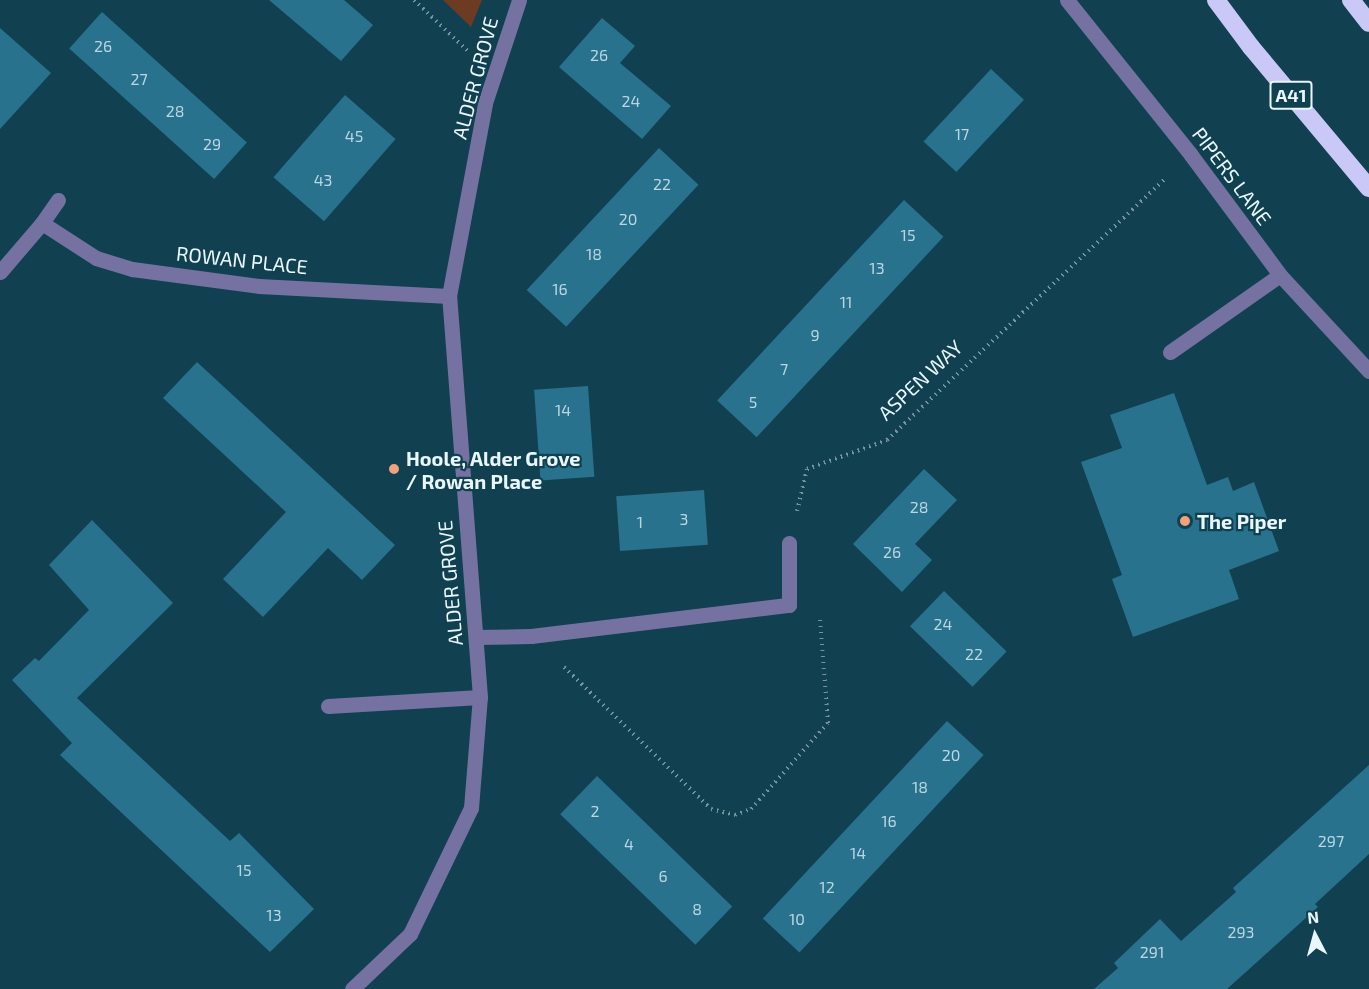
<!DOCTYPE html>
<html>
<head>
<meta charset="utf-8">
<style>
  body { margin:0 }
  #map { position:relative; width:1369px; height:989px; overflow:hidden; background:#114051; font-family:"Exo 2",sans-serif }
  div>[style] { position:absolute }
  .green>* { inset:0; background:#6d3b22 }
  .building>* { inset:0; background:#28728d; transform-origin:0 0 }
  .path>* { height:4px; margin-top:-2px; transform-origin:0; background:repeating-linear-gradient(90deg,#7494a0 0 1.5px,transparent 0 6px) }
  .minor>* { height:15px; margin:-7.5px; padding:0 7.5px; transform-origin:7.5px; border-radius:7.5px; background:#7572a2 }
  .highway>* { height:18px; margin:-9px; padding:0 9px; transform-origin:9px; border-radius:9px; background:#cac8f7 }
  .dots>* { width:16px; height:16px; translate:-50% -50%; box-sizing:border-box; border:3px solid #114051; border-radius:50% }
  span { translate:-50% -50%; white-space:nowrap; text-align:center; line-height:1.15; -webkit-text-stroke:4.5px #114051; paint-order:stroke }
  .number-label { font-size:16px; color:#b9d6e2 }
  .number-label span { -webkit-text-stroke-width:0 }
  .shield-label span { padding:2px 4px; background:#114051; border:2px solid; border-radius:4px; -webkit-text-stroke-width:0 }
  .shield-label { font-size:18px; color:#e9f7fe; font-weight:700 }
  .street-label { font-size:20px; color:#e9f7fe }
  .poi-label { font-size:20px; color:#e9f7fe; font-weight:700 }
  .left { translate:0 -50%; text-align:left }
  .north { position:absolute; left:1285px; top:905px; width:60px; height:60px; -webkit-text-stroke:4px #114051; paint-order:stroke; rotate:354deg; font-size:16px; font-weight:700; line-height:24px; text-align:center; color:#e9f7fe }
  .north::after { content:''; display:block; margin:auto; width:21px; height:27px; background:#e9f7fe; clip-path:polygon(50% 0,100% 100%,50% 72%,0 100%) }
</style>
</head>
<body>
<div id="map">
  <div class="green">
    <div style="clip-path:polygon(443px 0,482px 0,471px 27px)"></div>
  </div>
  <div class="building">
    <div style="clip-path:polygon(269px 0,344px 0,373px 25px,341px 61px)"></div>
    <div style="left:102px;top:12px;width:195px;height:49px;rotate:42deg"></div>
    <div style="clip-path:polygon(602px 18px,635px 46px,620px 63px,671px 106px,642px 139px,559px 67px)"></div>
    <div style="clip-path:polygon(0 28px,51px 73px,0 129px)"></div>
    <div style="left:991px;top:69px;width:45px;height:99px;rotate:43deg"></div>
    <div style="left:345px;top:95px;width:67px;height:109px;rotate:41deg"></div>
    <div style="left:659px;top:148px;width:54px;height:194px;rotate:43deg"></div>
    <div style="left:904px;top:200px;width:54px;height:274px;rotate:43deg"></div>
    <div style="clip-path:polygon(197px 362px,395px 545px,362px 580px,328px 548px,263px 617px,223px 579px,286px 512px,163px 398px)"></div>
    <div style="left:588px;top:386px;width:91px;height:54px;rotate:86deg"></div>
    <div style="clip-path:polygon(1174px 393px,1207px 485px,1228px 477px,1233px 491px,1254px 482px,1279px 551px,1229px 570px,1239px 599px,1133px 637px,1112px 579px,1122px 575px,1081px 462px,1122px 448px,1110px 415px)"></div>
    <div style="clip-path:polygon(924px 469px,957px 500px,915px 544px,932px 560px,902px 592px,853px 544px)"></div>
    <div style="left:704px;top:490px;width:55px;height:88px;rotate:86deg"></div>
    <div style="clip-path:polygon(92px 520px,173px 603px,77px 698px,230px 841px,239px 833px,314px 909px,270px 952px,60px 755px,72px 743px,12px 680px,35px 658px,39px 661px,89px 610px,49px 565px)"></div>
    <div style="left:944px;top:591px;width:87px;height:49px;rotate:44deg"></div>
    <div style="left:947px;top:721px;width:50px;height:270px;rotate:43deg"></div>
    <div style="clip-path:polygon(1369px 765px,1369px 854px,1315px 904px,1318px 907px,1227px 989px,1094px 989px,1118px 968px,1114px 963px,1160px 919px,1181px 941px,1236px 892px,1233px 888px)"></div>
    <div style="left:597px;top:776px;width:188px;height:53px;rotate:44deg"></div>
  </div>
  <div class="path">
    <div style="left:414px;top:0;width:74px;rotate:43.4deg"></div>
    <div style="left:797px;top:511px;width:43px;rotate:-76.6deg"></div>
    <div style="left:807px;top:469px;width:85px;rotate:-19.9deg"></div>
    <div style="left:887px;top:440px;width:383px;rotate:-43.2deg"></div>
    <div style="left:564px;top:667px;width:204px;rotate:44deg"></div>
    <div style="left:711px;top:809px;width:25px;rotate:14deg"></div>
    <div style="left:735px;top:815px;width:17px;rotate:-21deg"></div>
    <div style="left:751px;top:809px;width:115px;rotate:-48.2deg"></div>
    <div style="left:828px;top:723px;width:105px;rotate:-94.4deg"></div>
  </div>
  <div class="minor">
    <div style="left:1067px;top:0;width:198px;rotate:51.3deg"></div>
    <div style="left:1191px;top:155px;width:149px;rotate:53.4deg"></div>
    <div style="left:1280px;top:275px;width:131px;rotate:47.2deg"></div>
    <div style="left:58px;top:200px;width:28px;rotate:125deg"></div>
    <div style="left:42px;top:223px;width:64px;rotate:32.9deg"></div>
    <div style="left:96px;top:258px;width:38px;rotate:17deg"></div>
    <div style="left:132px;top:269px;width:128px;rotate:7.6deg"></div>
    <div style="left:259px;top:286px;width:190px;rotate:3deg"></div>
    <div style="left:0;top:272px;width:65px;rotate:-49.4deg"></div>
    <div style="left:1170px;top:352px;width:134px;rotate:-35deg"></div>
    <div style="left:476px;top:637px;width:55px;rotate:-1deg"></div>
    <div style="left:531px;top:636px;width:260px;rotate:-6.9deg"></div>
    <div style="left:789px;top:605px;width:62px;rotate:-90deg"></div>
    <div style="left:328px;top:706px;width:152px;rotate:-3.4deg"></div>
    <div style="left:352px;top:989px;width:80px;rotate:-43.5deg"></div>
    <div style="left:410px;top:934px;width:140px;rotate:-64.2deg"></div>
    <div style="left:471px;top:808px;width:111px;rotate:-85.4deg"></div>
    <div style="left:480px;top:697px;width:402px;rotate:-94.4deg"></div>
    <div style="left:449px;top:296px;width:196px;rotate:-79.4deg"></div>
    <div style="left:485px;top:103px;width:108px;rotate:-71.7deg"></div>
  </div>
  <div class="highway">
    <div style="left:1216px;top:0;width:59px;rotate:53.3deg"></div>
    <div style="left:1251px;top:47px;width:184px;rotate:50.1deg"></div>
    <div style="left:1351px;top:0;width:29px;rotate:52deg"></div>
  </div>
  <div class="dots">
    <div style="left:394px;top:469px;background:#f1a27b"></div>
    <div style="left:1185px;top:521px;background:#f1a27b"></div>
  </div>
  <div class="number-label">
    <span style="left:103px;top:46px">26</span>
    <span style="left:599px;top:55px">26</span>
    <span style="left:139px;top:79px">27</span>
    <span style="left:631px;top:101px">24</span>
    <span style="left:175px;top:111px">28</span>
    <span style="left:962px;top:134px">17</span>
    <span style="left:354px;top:136px">45</span>
    <span style="left:212px;top:144px">29</span>
    <span style="left:323px;top:180px">43</span>
    <span style="left:662px;top:184px">22</span>
    <span style="left:628px;top:219px">20</span>
    <span style="left:908px;top:235px">15</span>
    <span style="left:594px;top:254px">18</span>
    <span style="left:877px;top:268px">13</span>
    <span style="left:560px;top:289px">16</span>
    <span style="left:846px;top:302px">11</span>
    <span style="left:815px;top:335px">9</span>
    <span style="left:784px;top:369px">7</span>
    <span style="left:753px;top:402px">5</span>
    <span style="left:563px;top:410px">14</span>
    <span style="left:919px;top:507px">28</span>
    <span style="left:684px;top:519px">3</span>
    <span style="left:640px;top:522px">1</span>
    <span style="left:892px;top:552px">26</span>
    <span style="left:943px;top:624px">24</span>
    <span style="left:974px;top:654px">22</span>
    <span style="left:951px;top:755px">20</span>
    <span style="left:920px;top:787px">18</span>
    <span style="left:595px;top:811px">2</span>
    <span style="left:889px;top:821px">16</span>
    <span style="left:1331px;top:841px">297</span>
    <span style="left:629px;top:844px">4</span>
    <span style="left:858px;top:853px">14</span>
    <span style="left:244px;top:870px">15</span>
    <span style="left:663px;top:876px">6</span>
    <span style="left:827px;top:887px">12</span>
    <span style="left:697px;top:909px">8</span>
    <span style="left:274px;top:915px">13</span>
    <span style="left:797px;top:919px">10</span>
    <span style="left:1241px;top:932px">293</span>
    <span style="left:1152px;top:952px">291</span>
  </div>
  <div class="shield-label">
    <span style="left:1291px;top:95px">A41</span>
  </div>
  <div class="street-label">
    <span style="left:475px;top:78px;rotate:-75deg">ALDER GROVE</span>
    <span style="left:1232px;top:176px;rotate:53deg">PIPERS LANE</span>
    <span style="left:242px;top:260px;rotate:6deg">ROWAN PLACE</span>
    <span style="left:920px;top:380px;rotate:-43deg">ASPEN WAY</span>
    <span style="left:450px;top:583px;rotate:-95deg">ALDER GROVE</span>
  </div>
  <div class="poi-label">
    <span class="left" style="left:406px;top:470px">Hoole, Alder Grove<br>/ Rowan Place</span>
    <span class="left" style="left:1197px;top:521px">The Piper</span>
  </div>
  <div class="north">N</div>
</div>
</body>
</html>
